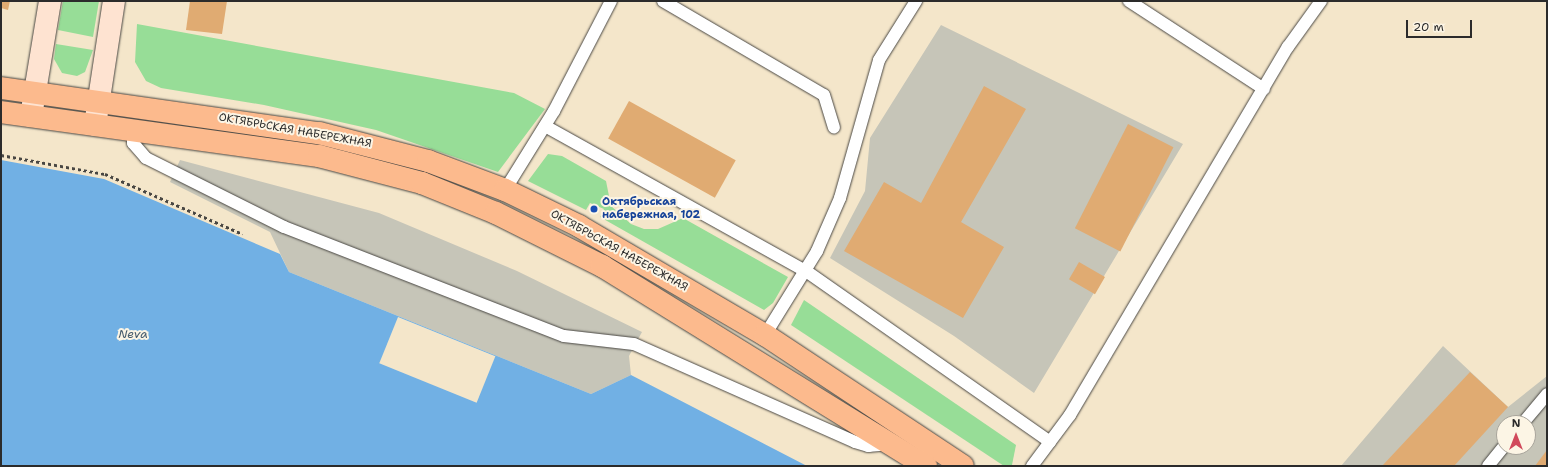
<!DOCTYPE html>
<html>
<head>
<meta charset="utf-8">
<style>
  body { margin:0 }
  #map { position:relative; width:1548px; height:467px; overflow:hidden; background:#f4e6ca; font-family:"Shantell Sans",sans-serif }
  div>[style] { position:absolute }
  .industrial>* { inset:0; background:#c6c5b8 }
  .green>* { inset:0; background:#97dd97 }
  .water>* { inset:0; background:#71b0e4 }
  .pier>* { inset:0; background:#f4e6ca; transform-origin:0 0 }
  .building>* { inset:0; background:#e0ab72; transform-origin:0 0 }
  .path>* { height:2.5px; margin-top:-1.25px; transform-origin:0; background:repeating-linear-gradient(90deg,#494743 0 3px,transparent 0 6px) }
  .roads { filter:drop-shadow(0 0 1px #494743) drop-shadow(0 0 1px #494743) }
  .lane>* { height:12px; margin:-6px; padding:0 6px; transform-origin:6px; border-radius:6px; background:#fff }
  .secondary>* { height:22px; margin:-11px; padding:0 11px; transform-origin:11px; border-radius:11px; background:#fee3d1 }
  .primary>* { height:22px; margin:-11px; padding:0 11px; transform-origin:11px; border-radius:11px; background:#fcba8d }
  .dots>* { width:11px; height:11px; translate:-50% -50%; box-sizing:border-box; border:2px solid #fcf5e5; border-radius:50% }
  span { translate:-50% -50%; white-space:nowrap; text-align:center; line-height:1.15; -webkit-text-stroke:4px #fcf5e5; paint-order:stroke }
  .street-label { font-size:11px; color:#2b2b2b }
  .transit-label { font-size:11px; color:#164399; font-weight:700 }
  .left { translate:0 -50%; text-align:left }
  .water-label { font-size:12px; color:#445a6c; font-style:italic }
  .frame { position:absolute; inset:0; border:2px solid #2b2b2b; pointer-events:none }
  .north { position:absolute; left:1496px; top:415px; width:40px; height:40px; box-sizing:border-box; background:#fcf5e5; border:1px solid #a8a49b; border-radius:50%; rotate:0deg; font-size:11px; font-weight:700; line-height:16px; text-align:center; color:#2b2b2b }
  .north::after { content:''; display:block; margin:auto; width:14px; height:18px; background:#d1495b; clip-path:polygon(50% 0,100% 100%,50% 72%,0 100%) }
  .scale { position:absolute; left:1406px; top:20px; width:66px; height:18px; box-sizing:border-box; border:2px solid #2b2b2b; border-top:0; padding-left:5px; font-size:12px; line-height:14px; white-space:nowrap; color:#2b2b2b; -webkit-text-stroke:3px #fcf5e5; paint-order:stroke }
</style>
</head>
<body>
<div id="map">
  <div class="industrial">
    <div style="clip-path:polygon(941px 25px,1183px 144px,1034px 393px,954px 336px,830px 258px,865px 191px,870px 138px)"></div>
    <div style="clip-path:polygon(180px 160px,379px 213px,517px 271px,642px 332px,629px 356px,631px 375px,591px 394px,289px 272px,270px 232px,170px 182px)"></div>
    <div style="clip-path:polygon(evenodd,1443px 346px,1508px 407px,1547px 376px,1547px 466px,1341px 466px,1443px 346px,1504px 423px,1528px 423px,1528px 447px,1504px 447px,1504px 423px)"></div>
  </div>
  <div class="green">
    <div style="clip-path:polygon(63px 1px,99px 1px,93px 37px,58px 30px)"></div>
    <div style="clip-path:polygon(137px 24px,514px 93px,545px 109px,498px 172px,376px 130px,264px 105px,161px 88px,146px 81px,135px 62px)"></div>
    <div style="clip-path:polygon(56px 44px,93px 50px,85px 72px,77px 76px,62px 73px,54px 59px)"></div>
    <div style="clip-path:polygon(548px 154px,562px 156px,606px 181px,611px 206px,631px 224px,644px 229px,658px 229px,683px 218px,788px 277px,773px 303px,764px 310px,600px 217px,604px 209px,590px 203px,586px 210px,528px 181px)"></div>
    <div style="clip-path:polygon(804px 300px,1016px 445px,1012px 465px,1004px 466px,791px 325px)"></div>
  </div>
  <div class="water">
    <div style="clip-path:polygon(1px 160px,104px 179px,280px 254px,289px 272px,591px 394px,631px 375px,807px 466px,1px 466px)"></div>
  </div>
  <div class="pier">
    <div style="left:398px;top:317px;width:105px;height:50px;rotate:22deg"></div>
  </div>
  <div class="building">
    <div style="clip-path:polygon(1px 1px,10px 1px,8px 10px,1px 8px)"></div>
    <div style="clip-path:polygon(190px 1px,227px 1px,222px 34px,186px 30px)"></div>
    <div style="clip-path:polygon(984px 86px,1026px 109px,961px 222px,1004px 247px,963px 318px,844px 251px,884px 182px,921px 203px)"></div>
    <div style="left:629px;top:101px;width:122px;height:43px;rotate:29deg"></div>
    <div style="left:1128px;top:124px;width:51px;height:117px;rotate:27deg"></div>
    <div style="left:1079px;top:262px;width:30px;height:20px;rotate:30deg"></div>
    <div style="clip-path:polygon(1470px 372px,1508px 407px,1454px 466px,1382px 466px)"></div>
    <div style="clip-path:polygon(1547px 450px,1547px 466px,1535px 466px)"></div>
  </div>
  <div class="path">
    <div style="left:1px;top:155px;width:106px;rotate:10.4deg"></div>
    <div style="left:105px;top:174px;width:150px;rotate:23.5deg"></div>
  </div>
  <div class="roads">
    <div class="lane">
      <div style="left:663px;top:1px;width:186px;rotate:30.3deg"></div>
      <div style="left:824px;top:95px;width:34px;rotate:73deg"></div>
      <div style="left:1129px;top:1px;width:161px;rotate:33.1deg"></div>
      <div style="left:545px;top:126px;width:299px;rotate:29.1deg"></div>
      <div style="left:806px;top:271px;width:298px;rotate:35deg"></div>
      <div style="left:133px;top:130px;width:13px;rotate:90deg"></div>
      <div style="left:133px;top:143px;width:20px;rotate:49deg"></div>
      <div style="left:146px;top:158px;width:154px;rotate:26.6deg"></div>
      <div style="left:284px;top:227px;width:300px;rotate:21.3deg"></div>
      <div style="left:564px;top:336px;width:70px;rotate:6.5deg"></div>
      <div style="left:634px;top:344px;width:242px;rotate:23.9deg"></div>
      <div style="left:855px;top:442px;width:14px;rotate:17deg"></div>
      <div style="left:868px;top:446px;width:11px;rotate:-5deg"></div>
      <div style="left:879px;top:445px;width:9px;rotate:-49deg"></div>
      <div style="left:505px;top:190px;width:93px;rotate:-58.2deg"></div>
      <div style="left:554px;top:111px;width:124px;rotate:-62.6deg"></div>
      <div style="left:765px;top:335px;width:99px;rotate:-58.2deg"></div>
      <div style="left:817px;top:251px;width:58px;rotate:-66.5deg"></div>
      <div style="left:840px;top:198px;width:143px;rotate:-74.2deg"></div>
      <div style="left:879px;top:60px;width:70px;rotate:-57.9deg"></div>
      <div style="left:1523px;top:423px;width:38px;rotate:-50deg"></div>
      <div style="left:1032px;top:466px;width:64px;rotate:-53.3deg"></div>
      <div style="left:1070px;top:415px;width:428px;rotate:-59.4deg"></div>
      <div style="left:1288px;top:47px;width:57px;rotate:-54.3deg"></div>
      <div style="left:1488px;top:466px;width:26px;rotate:-51deg"></div>
    </div>
    <div class="secondary">
      <div style="left:31px;top:116px;width:117px;rotate:-80.6deg"></div>
      <div style="left:95px;top:125px;width:125px;rotate:-81.3deg"></div>
    </div>
    <div class="primary">
      <div style="left:1px;top:88px;width:321px;rotate:8.1deg"></div>
      <div style="left:319px;top:133px;width:113px;rotate:14.4deg"></div>
      <div style="left:428px;top:161px;width:82px;rotate:20.6deg"></div>
      <div style="left:505px;top:190px;width:82px;rotate:25.9deg"></div>
      <div style="left:579px;top:226px;width:216px;rotate:30.4deg"></div>
      <div style="left:765px;top:335px;width:237px;rotate:33.5deg"></div>
      <div style="left:1px;top:112px;width:321px;rotate:7.9deg"></div>
      <div style="left:319px;top:156px;width:106px;rotate:14.7deg"></div>
      <div style="left:422px;top:183px;width:80px;rotate:22.1deg"></div>
      <div style="left:496px;top:213px;width:119px;rotate:26.6deg"></div>
      <div style="left:602px;top:266px;width:381px;rotate:31.7deg"></div>
    </div>
  </div>
  <div class="dots">
    <div style="left:594px;top:209px;background:#1a4fb4"></div>
  </div>
  <div class="street-label">
    <span style="left:295px;top:131px;rotate:10deg">ОКТЯБРЬСКАЯ НАБЕРЕЖНАЯ</span>
    <span style="left:619px;top:251px;rotate:29deg">ОКТЯБРЬСКАЯ НАБЕРЕЖНАЯ</span>
  </div>
  <div class="transit-label">
    <span class="left" style="left:602px;top:209px">Октябрьская<br>набережная, 102</span>
  </div>
  <div class="water-label">
    <span style="left:133px;top:335px">Neva</span>
  </div>
  <div class="frame"></div>
  <div class="north">N</div>
  <div class="scale">20 m</div>
</div>
</body>
</html>
